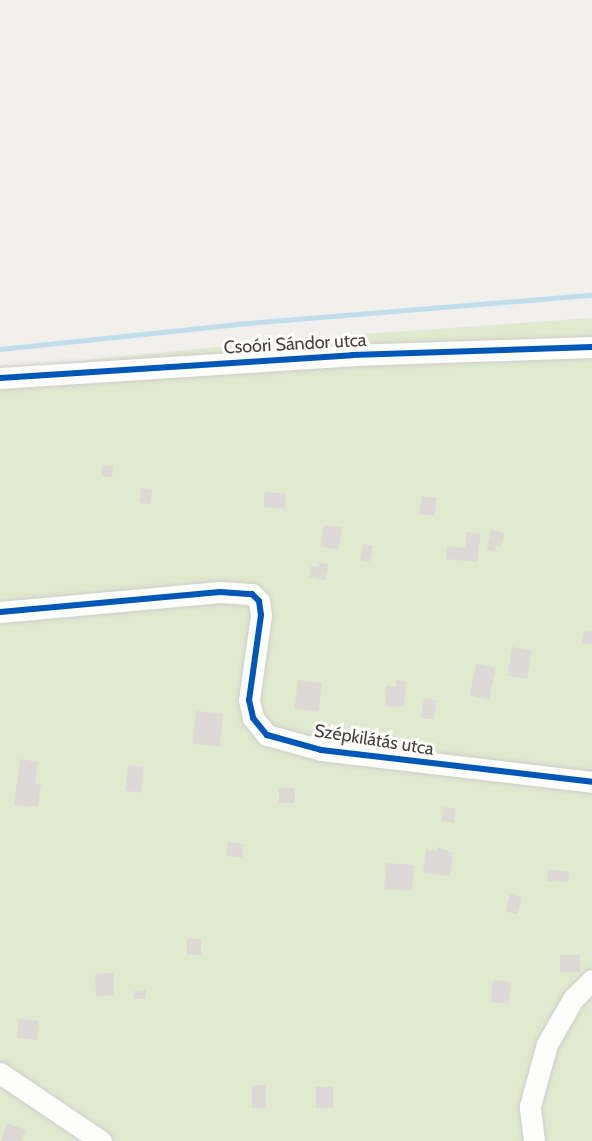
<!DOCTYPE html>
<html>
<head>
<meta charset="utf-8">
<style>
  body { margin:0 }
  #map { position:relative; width:592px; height:1141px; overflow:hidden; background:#f2f0ed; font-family:Cabin,sans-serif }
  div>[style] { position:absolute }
  .green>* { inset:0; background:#e1eacf }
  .stream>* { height:5px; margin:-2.5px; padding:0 2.5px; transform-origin:2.5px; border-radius:2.5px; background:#c1deec }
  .building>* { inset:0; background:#dcd9d6; transform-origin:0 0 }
  .roads { filter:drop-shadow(0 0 2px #d0cecb) drop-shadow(0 0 2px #d0cecb) }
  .minor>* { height:21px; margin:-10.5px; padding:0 10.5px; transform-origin:10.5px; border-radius:10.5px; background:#fdfdfc }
  .cycleway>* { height:6px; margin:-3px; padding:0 3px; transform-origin:3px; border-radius:3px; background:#0057b8 }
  span { translate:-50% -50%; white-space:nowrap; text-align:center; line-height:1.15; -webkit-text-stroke:6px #fff; paint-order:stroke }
  .street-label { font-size:18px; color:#484139 }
</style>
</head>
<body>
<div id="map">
  <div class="green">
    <div style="clip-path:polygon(592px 318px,592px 1141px,0 1141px,0 369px,305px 338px)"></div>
  </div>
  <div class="stream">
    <div style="left:0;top:349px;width:237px;rotate:-6deg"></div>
    <div style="left:236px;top:324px;width:357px;rotate:-4.7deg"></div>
  </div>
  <div class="building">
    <div style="left:102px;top:465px;width:11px;height:11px;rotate:5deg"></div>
    <div style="left:141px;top:488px;width:11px;height:15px;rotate:5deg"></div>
    <div style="left:265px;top:492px;width:21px;height:15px;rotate:5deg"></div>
    <div style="left:422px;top:496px;width:15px;height:18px;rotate:8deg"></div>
    <div style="left:324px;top:525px;width:18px;height:22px;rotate:9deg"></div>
    <div style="clip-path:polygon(491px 530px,504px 533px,501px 547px,496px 546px,495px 552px,487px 550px)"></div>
    <div style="clip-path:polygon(467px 532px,481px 534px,477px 562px,446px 559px,447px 546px,465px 548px)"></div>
    <div style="left:363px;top:544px;width:10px;height:16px;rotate:11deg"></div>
    <div style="clip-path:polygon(319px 563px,328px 564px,325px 580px,309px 577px,311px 566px,318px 567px)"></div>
    <div style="clip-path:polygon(584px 631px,592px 632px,592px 644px,582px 643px)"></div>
    <div style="left:512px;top:647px;width:20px;height:29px;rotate:9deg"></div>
    <div style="left:476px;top:664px;width:20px;height:32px;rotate:11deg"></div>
    <div style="left:298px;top:680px;width:24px;height:29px;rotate:7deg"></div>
    <div style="clip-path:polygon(396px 680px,406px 681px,404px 707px,385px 706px,386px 686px,396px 687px)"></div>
    <div style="left:424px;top:698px;width:13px;height:20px;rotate:9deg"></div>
    <div style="left:196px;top:711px;width:27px;height:33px;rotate:6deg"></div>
    <div style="clip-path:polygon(20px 759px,38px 762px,35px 784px,41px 784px,38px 807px,14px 805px)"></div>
    <div style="left:128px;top:765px;width:16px;height:26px;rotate:7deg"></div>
    <div style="left:279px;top:788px;width:16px;height:15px"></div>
    <div style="left:443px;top:807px;width:13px;height:14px;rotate:9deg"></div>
    <div style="left:228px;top:842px;width:16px;height:14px;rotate:7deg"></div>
    <div style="clip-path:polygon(438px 847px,453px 853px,450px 876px,423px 873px,426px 850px,437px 851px)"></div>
    <div style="left:386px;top:863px;width:28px;height:26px;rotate:4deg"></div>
    <div style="left:548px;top:870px;width:21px;height:11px;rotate:3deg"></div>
    <div style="left:510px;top:894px;width:12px;height:18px;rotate:14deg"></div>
    <div style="left:187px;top:939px;width:14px;height:16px"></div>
    <div style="left:560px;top:955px;width:20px;height:17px"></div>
    <div style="left:113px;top:973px;width:22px;height:18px;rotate:87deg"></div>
    <div style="left:493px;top:980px;width:18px;height:22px;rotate:6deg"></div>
    <div style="clip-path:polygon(146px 990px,146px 999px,133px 999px,134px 991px)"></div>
    <div style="left:19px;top:1019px;width:20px;height:19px;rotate:6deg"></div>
    <div style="left:252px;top:1085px;width:14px;height:23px"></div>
    <div style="left:316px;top:1087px;width:17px;height:21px"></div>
    <div style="clip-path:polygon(7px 1123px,26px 1130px,21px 1141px,1px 1141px)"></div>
  </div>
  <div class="roads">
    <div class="minor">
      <div style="left:0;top:378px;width:353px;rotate:-3.7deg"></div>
      <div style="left:352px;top:355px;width:240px;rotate:-1.9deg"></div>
      <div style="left:0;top:612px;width:221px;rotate:-5.2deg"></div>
      <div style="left:220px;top:592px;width:32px;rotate:4deg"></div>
      <div style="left:252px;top:594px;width:10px;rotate:45deg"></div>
      <div style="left:259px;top:601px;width:14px;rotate:82deg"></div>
      <div style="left:261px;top:615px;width:86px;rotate:98deg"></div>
      <div style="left:249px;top:700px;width:18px;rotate:77deg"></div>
      <div style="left:253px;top:718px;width:22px;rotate:51deg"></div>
      <div style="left:267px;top:735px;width:56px;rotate:15.5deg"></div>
      <div style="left:321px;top:750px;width:273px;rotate:6.7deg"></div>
      <div style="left:0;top:1073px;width:122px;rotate:34deg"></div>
      <div style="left:534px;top:1141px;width:35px;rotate:-97deg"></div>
      <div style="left:530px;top:1106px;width:64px;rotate:-74.7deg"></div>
      <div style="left:547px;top:1044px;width:52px;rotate:-60deg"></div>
      <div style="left:573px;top:999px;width:27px;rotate:-45deg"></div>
    </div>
  </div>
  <div class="cycleway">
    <div style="left:0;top:378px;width:353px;rotate:-3.7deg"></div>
    <div style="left:352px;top:355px;width:240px;rotate:-1.9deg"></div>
    <div style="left:0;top:612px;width:221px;rotate:-5.2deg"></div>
    <div style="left:220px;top:592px;width:32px;rotate:4deg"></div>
    <div style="left:252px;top:594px;width:10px;rotate:45deg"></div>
    <div style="left:259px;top:601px;width:14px;rotate:82deg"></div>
    <div style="left:261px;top:615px;width:86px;rotate:98deg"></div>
    <div style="left:249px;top:700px;width:18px;rotate:77deg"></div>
    <div style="left:253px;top:718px;width:22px;rotate:51deg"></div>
    <div style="left:267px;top:735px;width:56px;rotate:15.5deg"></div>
    <div style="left:321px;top:750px;width:273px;rotate:6.7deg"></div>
  </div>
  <div class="street-label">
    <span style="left:295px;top:344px;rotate:-3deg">Csoóri Sándor utca</span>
    <span style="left:374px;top:740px;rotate:9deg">Szépkilátás utca</span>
  </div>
</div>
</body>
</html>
